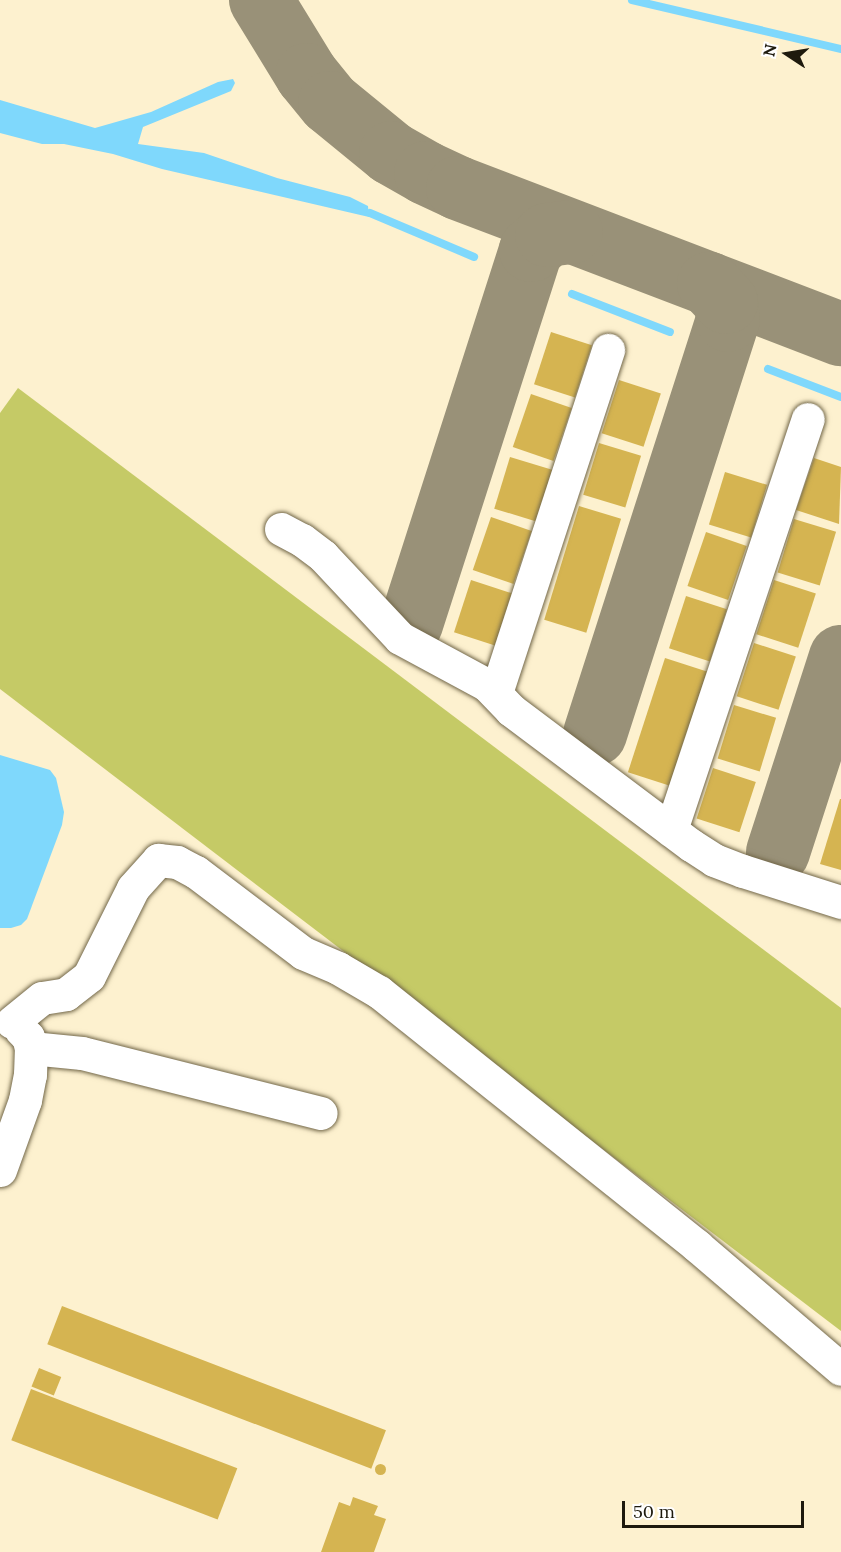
<!DOCTYPE html>
<html>
<head>
<meta charset="utf-8">
<style>
  body { margin:0 }
  #map { position:relative; width:841px; height:1552px; overflow:hidden; background:#fdf1cf; font-family:Lora,serif }
  div>[style] { position:absolute }
  .forest>* { inset:0; background:#c5ca66 }
  .water>* { inset:0; background:#7fd8fc }
  .stream>* { height:8px; margin:-4px; padding:0 4px; transform-origin:4px; border-radius:4px; background:#7fd8fc }
  .taxiway>* { height:64px; margin:-32px; padding:0 32px; transform-origin:32px; border-radius:32px; background:#999178 }
  .building>* { inset:0; background:#d5b451; transform-origin:0 0 }
  .round { border-radius:50% }
  .roads { filter:drop-shadow(0 0 2px #726749) drop-shadow(0 0 2px #726749) }
  .minor>* { height:33px; margin:-16.5px; padding:0 16.5px; transform-origin:16.5px; border-radius:16.5px; background:#fff }
  span { translate:-50% -50%; white-space:nowrap; text-align:center; line-height:1.15; -webkit-text-stroke:5px #fff; paint-order:stroke }
  .north { position:absolute; left:757px; top:24px; width:60px; height:60px; -webkit-text-stroke:4px #fff; paint-order:stroke; rotate:282deg; font-size:16px; font-weight:700; line-height:24px; text-align:center; color:#1e1a0d }
  .north::after { content:''; display:block; margin:auto; width:21px; height:27px; background:#1e1a0d; clip-path:polygon(50% 0,100% 100%,50% 72%,0 100%) }
  .scale { position:absolute; left:622px; top:1501px; width:182px; height:27px; box-sizing:border-box; border:3px solid #1e1a0d; border-top:0; padding-left:8px; font-size:18px; line-height:21px; white-space:nowrap; color:#1e1a0d; -webkit-text-stroke:4px #fff; paint-order:stroke }
</style>
</head>
<body>
<div id="map">
  <div class="forest">
    <div style="clip-path:polygon(18px 388px,841px 1008px,841px 1331px,0 689px,0 413px)"></div>
  </div>
  <div class="water">
    <div style="clip-path:polygon(233px 79px,235px 83px,231px 91px,143px 127px,138px 144px,204px 153px,277px 178px,350px 197px,368px 206px,369px 217px,162px 169px,113px 154px,64px 144px,42px 144px,0 133px,0 100px,95px 128px,151px 112px,218px 82px)"></div>
    <div style="clip-path:polygon(0 755px,50px 770px,56px 778px,64px 812px,62px 825px,27px 919px,21px 925px,11px 928px,0 928px)"></div>
  </div>
  <div class="stream">
    <div style="left:632px;top:0;width:215px;rotate:13.2deg"></div>
    <div style="left:370px;top:213px;width:113px;rotate:22.9deg"></div>
    <div style="left:572px;top:294px;width:105px;rotate:21.2deg"></div>
    <div style="left:768px;top:369px;width:78px;rotate:21deg"></div>
  </div>
  <div class="taxiway">
    <div style="left:261px;top:0;width:88px;rotate:58.5deg"></div>
    <div style="left:307px;top:75px;width:36px;rotate:51deg"></div>
    <div style="left:330px;top:103px;width:79px;rotate:39.3deg"></div>
    <div style="left:391px;top:153px;width:40px;rotate:29.7deg"></div>
    <div style="left:426px;top:173px;width:35px;rotate:25deg"></div>
    <div style="left:458px;top:188px;width:410px;rotate:20.9deg"></div>
    <div style="left:411px;top:624px;width:393px;rotate:-72.2deg"></div>
    <div style="left:531px;top:250px;width:22px;rotate:-43deg"></div>
    <div style="left:547px;top:235px;width:24px;rotate:-7deg"></div>
    <div style="left:595px;top:734px;width:435px;rotate:-72.2deg"></div>
    <div style="left:728px;top:320px;width:18px;rotate:-96deg"></div>
    <div style="left:726px;top:302px;width:25px;rotate:-133deg"></div>
    <div style="left:778px;top:852px;width:205px;rotate:-72.1deg"></div>
  </div>
  <div class="building">
    <div style="left:551px;top:332px;width:43px;height:55px;rotate:18deg"></div>
    <div style="left:619px;top:380px;width:44px;height:56px;rotate:18deg"></div>
    <div style="left:531px;top:394px;width:43px;height:56px;rotate:19deg"></div>
    <div style="left:599px;top:443px;width:44px;height:54px;rotate:17deg"></div>
    <div style="left:510px;top:457px;width:44px;height:54px;rotate:17deg"></div>
    <div style="clip-path:polygon(814px 458px,841px 467px,839px 524px,796px 510px)"></div>
    <div style="left:725px;top:472px;width:44px;height:55px;rotate:17deg"></div>
    <div style="left:579px;top:506px;width:44px;height:119px;rotate:17deg"></div>
    <div style="left:491px;top:517px;width:43px;height:56px;rotate:19deg"></div>
    <div style="left:794px;top:519px;width:44px;height:56px;rotate:17deg"></div>
    <div style="left:706px;top:532px;width:43px;height:57px;rotate:19deg"></div>
    <div style="left:471px;top:580px;width:43px;height:55px;rotate:18deg"></div>
    <div style="left:774px;top:580px;width:44px;height:57px;rotate:18deg"></div>
    <div style="left:686px;top:596px;width:43px;height:55px;rotate:18deg"></div>
    <div style="left:754px;top:643px;width:44px;height:56px;rotate:18deg"></div>
    <div style="left:665px;top:658px;width:44px;height:120px;rotate:18deg"></div>
    <div style="left:734px;top:705px;width:44px;height:56px;rotate:17deg"></div>
    <div style="left:713px;top:768px;width:45px;height:53px;rotate:18deg"></div>
    <div style="clip-path:polygon(840px 799px,841px 799px,841px 870px,820px 864px)"></div>
    <div style="left:62px;top:1306px;width:347px;height:41px;rotate:21deg"></div>
    <div style="left:39px;top:1368px;width:24px;height:20px;rotate:22deg"></div>
    <div style="left:31px;top:1389px;width:221px;height:55px;rotate:21deg"></div>
    <div class="round" style="left:374.5px;top:1463.5px;width:11px;height:11px"></div>
    <div style="clip-path:polygon(353px 1497px,378px 1506px,374px 1515px,386px 1519px,374px 1552px,321px 1552px,339px 1502px,350px 1506px)"></div>
  </div>
  <div class="roads">
    <div class="minor">
      <div style="left:281px;top:529px;width:24px;rotate:28deg"></div>
      <div style="left:302px;top:540px;width:26px;rotate:37deg"></div>
      <div style="left:323px;top:556px;width:112px;rotate:46.8deg"></div>
      <div style="left:400px;top:638px;width:99px;rotate:28.4deg"></div>
      <div style="left:487px;top:685px;width:35px;rotate:46deg"></div>
      <div style="left:511px;top:710px;width:225px;rotate:36.9deg"></div>
      <div style="left:691px;top:845px;width:27px;rotate:33deg"></div>
      <div style="left:714px;top:860px;width:31px;rotate:21deg"></div>
      <div style="left:743px;top:871px;width:103px;rotate:17.6deg"></div>
      <div style="left:496px;top:693px;width:361px;rotate:-71.9deg"></div>
      <div style="left:671px;top:830px;width:433px;rotate:-71.6deg"></div>
      <div style="left:12px;top:1022px;width:38px;rotate:-39deg"></div>
      <div style="left:42px;top:998px;width:24px;rotate:-9deg"></div>
      <div style="left:66px;top:994px;width:29px;rotate:-38deg"></div>
      <div style="left:89px;top:976px;width:98px;rotate:-63.4deg"></div>
      <div style="left:133px;top:888px;width:38px;rotate:-48deg"></div>
      <div style="left:158px;top:860px;width:19px;rotate:6deg"></div>
      <div style="left:177px;top:862px;width:21px;rotate:28deg"></div>
      <div style="left:196px;top:872px;width:134px;rotate:37.1deg"></div>
      <div style="left:303px;top:953px;width:38px;rotate:23deg"></div>
      <div style="left:338px;top:968px;width:48px;rotate:30.3deg"></div>
      <div style="left:379px;top:992px;width:407px;rotate:38.6deg"></div>
      <div style="left:697px;top:1246px;width:189px;rotate:40.5deg"></div>
      <div style="left:31px;top:1048px;width:51px;rotate:5.6deg"></div>
      <div style="left:82px;top:1053px;width:246px;rotate:14.1deg"></div>
      <div style="left:0;top:1170px;width:74px;rotate:-70.3deg"></div>
      <div style="left:25px;top:1100px;width:25px;rotate:-79deg"></div>
      <div style="left:30px;top:1075px;width:27px;rotate:-88deg"></div>
      <div style="left:31px;top:1048px;width:11px;rotate:-105deg"></div>
      <div style="left:28px;top:1037px;width:10px;rotate:-135deg"></div>
    </div>
  </div>
  <div class="north">N</div>
  <div class="scale">50 m</div>
</div>
</body>
</html>
